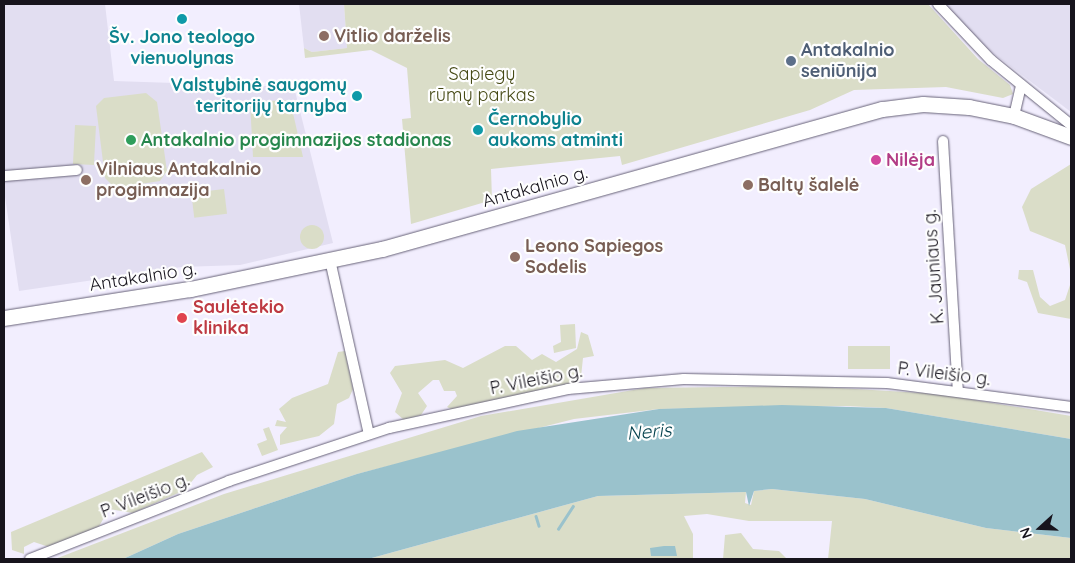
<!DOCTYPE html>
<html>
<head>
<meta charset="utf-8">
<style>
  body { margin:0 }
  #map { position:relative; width:1075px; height:563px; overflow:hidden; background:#f2eefe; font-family:Quicksand,sans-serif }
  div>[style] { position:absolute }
  .built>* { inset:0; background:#e2def1 }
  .green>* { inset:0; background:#daddc8; transform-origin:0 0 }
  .round { border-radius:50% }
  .water>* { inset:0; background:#9ac2cc }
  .stream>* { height:2.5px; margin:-1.25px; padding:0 1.25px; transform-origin:1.25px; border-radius:1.25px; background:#9ac2cc }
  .roads { filter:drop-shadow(0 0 1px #676278) drop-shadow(0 0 1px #676278) }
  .minor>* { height:10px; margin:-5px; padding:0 5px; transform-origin:5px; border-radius:5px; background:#fff }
  .primary>* { height:15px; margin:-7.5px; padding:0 7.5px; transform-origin:7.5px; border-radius:7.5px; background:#fff }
  .dots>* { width:14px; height:14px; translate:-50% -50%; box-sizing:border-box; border:2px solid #fefefe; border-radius:50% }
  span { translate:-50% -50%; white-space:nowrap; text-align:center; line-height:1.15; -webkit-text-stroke:4.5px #fefefe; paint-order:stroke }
  .education-label { font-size:18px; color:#785e54; font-weight:700 }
  .left { translate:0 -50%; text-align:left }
  .culture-label { font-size:18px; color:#0d838f; font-weight:700 }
  .right { translate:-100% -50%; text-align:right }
  .service-label { font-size:18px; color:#4e5e75; font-weight:700 }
  .park-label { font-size:18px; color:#454914 }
  .leisure-label { font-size:18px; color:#27864d; font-weight:700 }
  .hotel-label { font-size:18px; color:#b23c85; font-weight:700 }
  .street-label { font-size:18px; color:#17141d }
  .health-label { font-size:18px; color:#be3a42; font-weight:700 }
  .water-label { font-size:19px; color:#04414d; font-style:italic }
  .frame { position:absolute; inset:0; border:5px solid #17141d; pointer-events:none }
  .north { position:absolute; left:1015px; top:503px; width:50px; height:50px; -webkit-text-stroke:4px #fefefe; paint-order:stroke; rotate:250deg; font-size:14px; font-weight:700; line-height:20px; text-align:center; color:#17141d }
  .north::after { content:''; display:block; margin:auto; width:18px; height:22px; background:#17141d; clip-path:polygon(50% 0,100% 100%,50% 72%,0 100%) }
</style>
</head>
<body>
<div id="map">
  <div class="built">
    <div style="clip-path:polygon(4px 4px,105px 4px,114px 81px,294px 87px,333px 243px,240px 265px,182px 267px,19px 291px,4px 190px)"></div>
    <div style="clip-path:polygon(299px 4px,344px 4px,347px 48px,312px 52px,304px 48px)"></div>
    <div style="clip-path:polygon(944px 4px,1071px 4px,1071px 112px,973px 38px)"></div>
  </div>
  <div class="green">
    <div style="clip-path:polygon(344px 4px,928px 4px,978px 59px,1010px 85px,1013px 94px,1003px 98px,946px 87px,854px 90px,810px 110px,622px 165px,620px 156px,491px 169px,492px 200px,411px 224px,402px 119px,411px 118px,407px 68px,371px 50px,305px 58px,304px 48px,312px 52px,347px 48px)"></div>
    <div style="clip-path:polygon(146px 93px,157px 102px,167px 171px,160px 181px,115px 188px,105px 178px,96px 106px,104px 98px)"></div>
    <div style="clip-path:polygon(290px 100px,303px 157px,253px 157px,250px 102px)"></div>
    <div style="left:75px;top:125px;width:21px;height:39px;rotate:3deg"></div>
    <div style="clip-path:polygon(1071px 164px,1071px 274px,1065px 245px,1030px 231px,1022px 207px,1031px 189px)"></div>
    <div style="left:224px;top:189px;width:25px;height:33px;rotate:83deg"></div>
    <div class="round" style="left:300px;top:225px;width:24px;height:24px"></div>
    <div style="clip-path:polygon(1019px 270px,1033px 270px,1040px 297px,1050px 306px,1065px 300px,1071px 282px,1071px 319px,1038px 313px,1027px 282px,1018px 279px)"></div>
    <div style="clip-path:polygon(575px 324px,576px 348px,554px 353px,553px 346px,561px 342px,560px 325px)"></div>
    <div style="clip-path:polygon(581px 332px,588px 335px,594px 356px,583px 358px,581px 377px,572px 383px,453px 410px,447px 407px,457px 396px,455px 391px,444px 391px,439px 380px,433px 380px,418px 393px,427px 406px,421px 415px,404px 420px,395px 412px,402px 393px,390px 373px,395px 366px,445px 360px,463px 368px,505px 346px,516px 346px,532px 360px,542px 354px,556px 362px,577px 349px)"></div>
    <div style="left:848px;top:346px;width:42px;height:23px"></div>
    <div style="clip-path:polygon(345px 351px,353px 389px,349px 398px,337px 404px,334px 424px,319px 436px,280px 445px,280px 435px,287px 427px,275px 426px,277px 420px,286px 422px,279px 409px,292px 398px,328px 384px,338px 352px)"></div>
    <div style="clip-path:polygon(806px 386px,939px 394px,1071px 416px,1071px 439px,886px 408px,846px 406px,659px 409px,574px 419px,357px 474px,178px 534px,123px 559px,55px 559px,224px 494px,481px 416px,645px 388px)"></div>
    <div style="clip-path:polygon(269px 427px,278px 450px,262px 456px,257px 444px,267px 440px,263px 429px)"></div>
    <div style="clip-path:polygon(202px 452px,213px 467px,197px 475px,185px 490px,133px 513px,109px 509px,98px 528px,49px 547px,34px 542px,24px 547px,24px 554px,12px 550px,11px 532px)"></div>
    <div style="clip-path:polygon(772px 489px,865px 499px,986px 528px,1071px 538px,1071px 559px,828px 559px,832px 521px,749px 521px,707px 514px,684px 516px,693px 534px,693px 559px,368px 559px,598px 496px,746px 492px,745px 503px,751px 505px,754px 491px)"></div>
    <div style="clip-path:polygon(741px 533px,753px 549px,779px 551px,787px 559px,723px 559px,725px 535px)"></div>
  </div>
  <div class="water">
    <div style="clip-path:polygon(782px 405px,886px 408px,1071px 439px,1071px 538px,986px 528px,865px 499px,772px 489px,754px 491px,749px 506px,746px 492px,598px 496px,368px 559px,123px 559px,178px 534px,357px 474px,517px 431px,659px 409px)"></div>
    <div style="clip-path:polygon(664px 546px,675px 546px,677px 556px,651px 556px,650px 548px)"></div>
  </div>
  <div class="stream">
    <div style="left:536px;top:516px;width:10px;rotate:73deg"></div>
    <div style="left:558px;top:529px;width:27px;rotate:-57deg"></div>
  </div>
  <div class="roads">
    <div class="minor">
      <div style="left:938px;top:4px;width:77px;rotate:46.6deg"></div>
      <div style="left:991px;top:60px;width:103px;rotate:39.1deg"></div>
      <div style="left:1014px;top:116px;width:32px;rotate:-77deg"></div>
      <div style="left:943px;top:141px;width:249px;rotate:86.6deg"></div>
      <div style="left:4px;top:176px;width:73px;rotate:-4.7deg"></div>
      <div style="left:330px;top:260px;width:178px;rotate:77.4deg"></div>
      <div style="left:30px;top:559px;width:214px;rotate:-21.4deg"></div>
      <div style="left:229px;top:481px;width:169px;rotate:-18.3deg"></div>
      <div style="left:389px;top:428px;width:183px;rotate:-12.3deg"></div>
      <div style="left:568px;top:389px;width:116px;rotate:-4.9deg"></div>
      <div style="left:684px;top:379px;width:203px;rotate:1.1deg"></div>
      <div style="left:887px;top:383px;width:186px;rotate:7.4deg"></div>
    </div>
    <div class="primary">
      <div style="left:4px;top:318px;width:188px;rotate:-8.9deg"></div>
      <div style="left:190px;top:289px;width:196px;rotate:-11.8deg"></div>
      <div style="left:382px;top:249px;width:519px;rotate:-15.64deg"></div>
      <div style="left:882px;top:109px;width:41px;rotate:-7deg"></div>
      <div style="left:923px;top:104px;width:46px;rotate:3.7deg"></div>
      <div style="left:969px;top:107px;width:46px;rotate:11.3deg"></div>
      <div style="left:1014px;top:116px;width:61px;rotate:20.2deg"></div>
    </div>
  </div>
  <div class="dots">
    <div style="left:182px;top:19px;background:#0f9aa8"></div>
    <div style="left:324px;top:36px;background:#8d6e63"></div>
    <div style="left:791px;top:61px;background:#5c6f8a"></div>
    <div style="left:357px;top:96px;background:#0f9aa8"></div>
    <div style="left:478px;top:130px;background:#0f9aa8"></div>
    <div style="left:131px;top:140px;background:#2e9e5b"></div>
    <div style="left:876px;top:160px;background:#d1479c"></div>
    <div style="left:86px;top:180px;background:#8d6e63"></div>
    <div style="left:748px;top:185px;background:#8d6e63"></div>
    <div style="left:515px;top:257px;background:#8d6e63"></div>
    <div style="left:182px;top:318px;background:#e0444e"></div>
  </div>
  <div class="education-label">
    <span class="left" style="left:334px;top:36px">Vitlio darželis</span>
    <span class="left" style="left:96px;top:180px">Vilniaus Antakalnio<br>progimnazija</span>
    <span class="left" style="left:758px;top:185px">Baltų šalelė</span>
    <span class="left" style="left:525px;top:257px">Leono Sapiegos<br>Sodelis</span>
  </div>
  <div class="culture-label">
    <span style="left:182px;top:48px">Šv. Jono teologo<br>vienuolynas</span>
    <span class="right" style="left:347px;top:96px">Valstybinė saugomų<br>teritorijų tarnyba</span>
    <span class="left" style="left:488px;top:130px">Černobylio<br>aukoms atminti</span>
  </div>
  <div class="service-label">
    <span class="left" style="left:801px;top:61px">Antakalnio<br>seniūnija</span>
  </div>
  <div class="park-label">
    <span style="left:482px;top:85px">Sapiegų<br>rūmų parkas</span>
  </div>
  <div class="leisure-label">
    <span class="left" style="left:141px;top:140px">Antakalnio progimnazijos stadionas</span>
  </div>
  <div class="hotel-label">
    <span class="left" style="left:886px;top:160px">Nilėja</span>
  </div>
  <div class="street-label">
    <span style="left:535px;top:187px;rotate:-16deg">Antakalnio g.</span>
    <span style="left:934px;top:267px;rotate:-94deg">K. Jauniaus g.</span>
    <span style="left:143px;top:277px;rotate:-9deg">Antakalnio g.</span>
    <span style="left:944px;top:374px;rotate:7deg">P. Vileišio g.</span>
    <span style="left:536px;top:380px;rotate:-11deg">P. Vileišio g.</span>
    <span style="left:145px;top:496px;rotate:-21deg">P. Vileišio g.</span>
  </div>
  <div class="health-label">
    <span class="left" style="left:193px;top:318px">Saulėtekio<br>klinika</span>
  </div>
  <div class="water-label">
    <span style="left:649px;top:432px;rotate:-5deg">Neris</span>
  </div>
  <div class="frame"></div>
  <div class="north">N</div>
</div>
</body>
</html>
